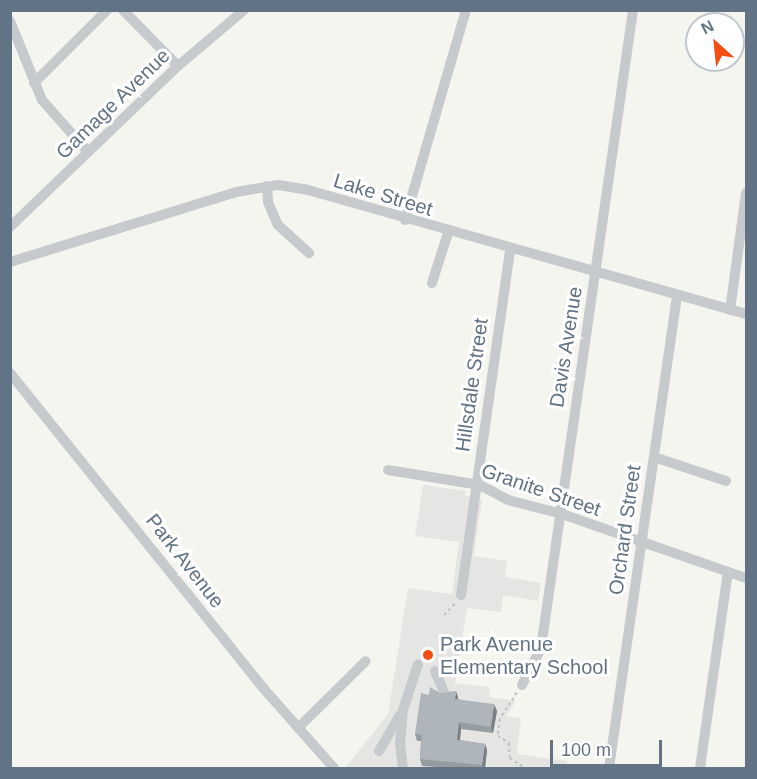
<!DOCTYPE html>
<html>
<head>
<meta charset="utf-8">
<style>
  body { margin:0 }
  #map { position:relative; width:757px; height:779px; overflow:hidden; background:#f5f5f0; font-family:Arial,sans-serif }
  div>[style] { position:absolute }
  .built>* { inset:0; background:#e5e6e4 }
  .path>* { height:1.5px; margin-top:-0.75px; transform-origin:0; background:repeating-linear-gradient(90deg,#c0c1c3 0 3px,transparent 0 6px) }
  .minor>* { height:10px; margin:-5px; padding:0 5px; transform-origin:5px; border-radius:5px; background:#c7cacd }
  .wall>* { inset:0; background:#969da1 }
  .shaded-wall>* { inset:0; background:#7a7f83 }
  .building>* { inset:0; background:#aeb6bb }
  .dots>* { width:16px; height:16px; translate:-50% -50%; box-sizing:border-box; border:3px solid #fff; border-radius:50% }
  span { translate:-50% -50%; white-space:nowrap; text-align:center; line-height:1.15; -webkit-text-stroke:6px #fff; paint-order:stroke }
  .street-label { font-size:20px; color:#617384 }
  .poi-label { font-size:20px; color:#617384 }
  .left { translate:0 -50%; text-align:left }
  .frame { position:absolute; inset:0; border:12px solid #617384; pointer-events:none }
  .north { position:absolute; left:685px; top:12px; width:60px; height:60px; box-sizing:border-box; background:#fff; border:2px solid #c0c7ce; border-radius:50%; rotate:333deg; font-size:16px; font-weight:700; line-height:24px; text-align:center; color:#617384 }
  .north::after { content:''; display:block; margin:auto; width:21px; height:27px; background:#f34f12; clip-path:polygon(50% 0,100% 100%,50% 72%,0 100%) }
  .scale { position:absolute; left:550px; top:740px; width:112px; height:27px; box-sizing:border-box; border:3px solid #617384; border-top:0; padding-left:8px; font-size:18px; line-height:21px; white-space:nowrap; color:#617384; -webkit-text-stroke:4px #fff; paint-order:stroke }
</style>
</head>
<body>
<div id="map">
  <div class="built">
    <div style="clip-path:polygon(423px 485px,466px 491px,465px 495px,482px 500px,474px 556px,507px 561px,505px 577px,541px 583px,538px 601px,503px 595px,501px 612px,467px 608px,455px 683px,490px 687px,489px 697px,516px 701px,506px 716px,521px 718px,517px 754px,567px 761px,566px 768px,345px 768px,388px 714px,408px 588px,452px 594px,459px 542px,415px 536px)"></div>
  </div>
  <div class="path">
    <div style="left:444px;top:615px;width:16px;rotate:-47deg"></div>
    <div style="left:517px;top:693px;width:31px;rotate:123deg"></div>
    <div style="left:500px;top:719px;width:17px;rotate:97deg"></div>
    <div style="left:498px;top:736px;width:13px;rotate:32deg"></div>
    <div style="left:509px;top:743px;width:15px;rotate:86deg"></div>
    <div style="left:510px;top:758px;width:18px;rotate:34deg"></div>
    <div style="left:532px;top:768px;width:15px"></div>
  </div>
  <div class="minor">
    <div style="left:123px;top:10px;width:78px;rotate:45.5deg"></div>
    <div style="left:10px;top:21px;width:85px;rotate:67.9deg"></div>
    <div style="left:42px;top:100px;width:69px;rotate:48.5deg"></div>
    <div style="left:34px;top:83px;width:103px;rotate:-45deg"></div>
    <div style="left:267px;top:186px;width:16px;rotate:86deg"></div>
    <div style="left:268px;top:202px;width:25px;rotate:67deg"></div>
    <div style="left:278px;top:225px;width:42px;rotate:42.1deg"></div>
    <div style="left:405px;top:220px;width:219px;rotate:-73.8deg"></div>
    <div style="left:10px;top:227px;width:233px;rotate:-43.8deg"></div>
    <div style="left:178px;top:66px;width:87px;rotate:-40.3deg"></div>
    <div style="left:10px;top:262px;width:237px;rotate:-17.2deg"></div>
    <div style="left:236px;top:192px;width:43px;rotate:-9.5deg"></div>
    <div style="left:278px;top:185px;width:30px;rotate:9deg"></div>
    <div style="left:308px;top:190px;width:455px;rotate:15.8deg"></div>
    <div style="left:432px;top:283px;width:52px;rotate:-72.3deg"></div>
    <div style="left:730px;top:310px;width:118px;rotate:-82.2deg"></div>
    <div style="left:10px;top:373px;width:405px;rotate:51.2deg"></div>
    <div style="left:264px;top:689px;width:106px;rotate:48.5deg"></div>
    <div style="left:654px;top:457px;width:76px;rotate:18.4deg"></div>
    <div style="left:388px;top:470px;width:93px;rotate:9.3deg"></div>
    <div style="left:480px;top:485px;width:32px;rotate:28deg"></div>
    <div style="left:508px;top:500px;width:56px;rotate:14.5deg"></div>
    <div style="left:562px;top:514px;width:195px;rotate:19.2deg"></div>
    <div style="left:461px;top:595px;width:348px;rotate:-81.9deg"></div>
    <div style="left:435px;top:671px;width:23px;rotate:67deg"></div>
    <div style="left:522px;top:685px;width:42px;rotate:-62.8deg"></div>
    <div style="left:541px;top:648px;width:645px;rotate:-81.79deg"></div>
    <div style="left:298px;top:728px;width:95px;rotate:-44.6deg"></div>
    <div style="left:379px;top:751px;width:42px;rotate:-59.7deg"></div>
    <div style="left:403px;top:768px;width:24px;rotate:-97deg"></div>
    <div style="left:400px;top:744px;width:34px;rotate:-85deg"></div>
    <div style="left:403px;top:710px;width:48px;rotate:-71.9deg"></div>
    <div style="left:609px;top:768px;width:477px;rotate:-81.8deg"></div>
    <div style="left:700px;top:768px;width:198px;rotate:-81.9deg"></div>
  </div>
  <div class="wall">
    <div style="clip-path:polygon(440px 693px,458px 697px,458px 699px,497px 711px,493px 733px,461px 729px,460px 740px,485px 744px,487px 750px,485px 768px,449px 768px,422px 766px,420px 759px,421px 741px,417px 741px,415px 734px,429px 695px)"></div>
  </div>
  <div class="shaded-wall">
    <div style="clip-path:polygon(456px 691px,458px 697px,457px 705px,455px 699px)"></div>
    <div style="clip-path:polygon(494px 704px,497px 711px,493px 733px,491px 727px)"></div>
    <div style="clip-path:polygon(459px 722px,461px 729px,459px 746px,457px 740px)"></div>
    <div style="clip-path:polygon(485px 744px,487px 750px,485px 768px,483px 768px,482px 765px)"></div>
  </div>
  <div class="building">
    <div style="clip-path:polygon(430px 687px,440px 693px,456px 691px,455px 699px,494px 704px,491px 727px,459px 722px,457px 740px,485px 744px,482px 765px,420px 759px,422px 735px,415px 734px,421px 693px,429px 695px)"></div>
  </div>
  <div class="dots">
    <div style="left:428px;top:655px;background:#f34f12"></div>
  </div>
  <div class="street-label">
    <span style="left:113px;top:104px;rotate:-44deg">Gamage Avenue</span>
    <span style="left:383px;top:195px;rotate:17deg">Lake Street</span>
    <span style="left:566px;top:347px;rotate:-81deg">Davis Avenue</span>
    <span style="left:472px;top:385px;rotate:-82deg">Hillsdale Street</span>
    <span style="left:541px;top:490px;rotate:19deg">Granite Street</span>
    <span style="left:625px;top:530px;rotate:-82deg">Orchard Street</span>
    <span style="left:185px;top:561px;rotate:52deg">Park Avenue</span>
  </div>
  <div class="poi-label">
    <span class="left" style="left:440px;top:656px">Park Avenue<br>Elementary School</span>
  </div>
  <div class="frame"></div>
  <div class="north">N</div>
  <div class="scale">100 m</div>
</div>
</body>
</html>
